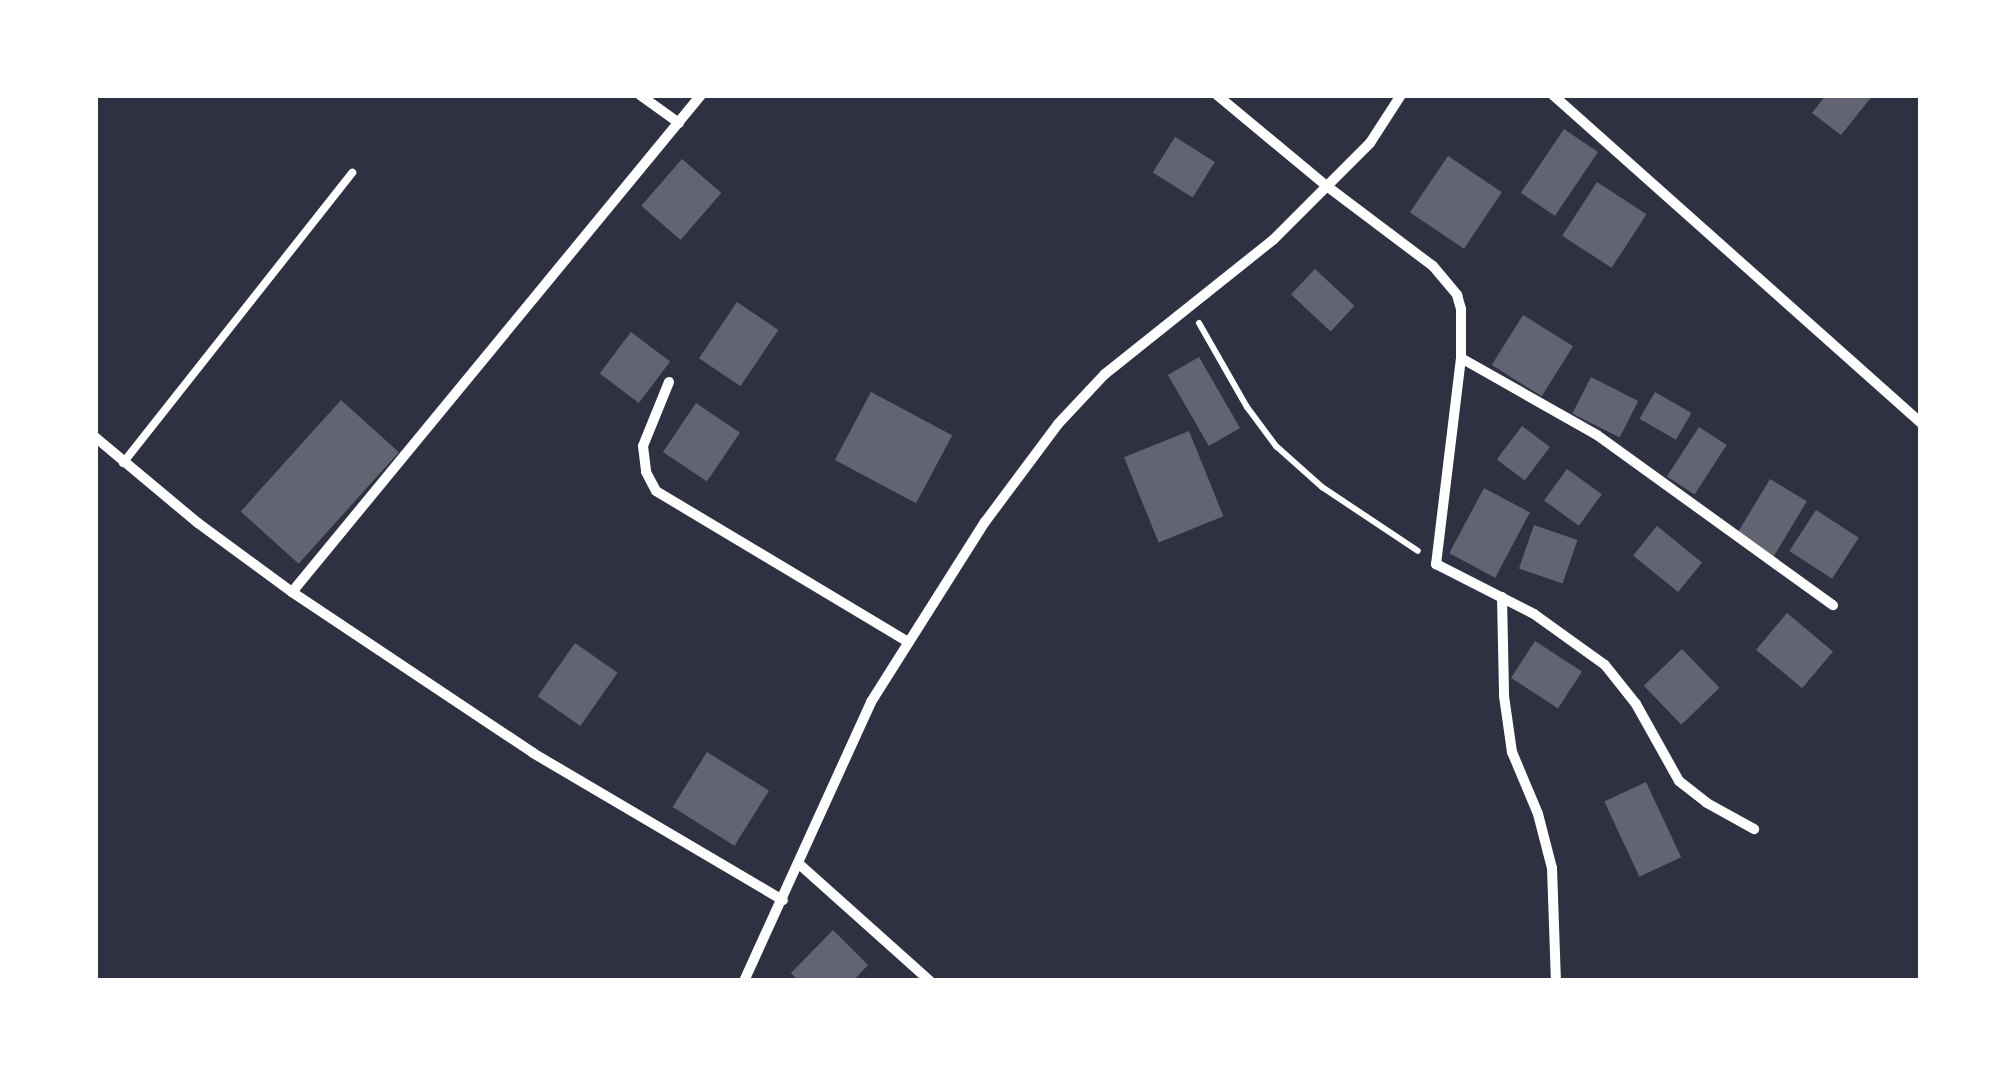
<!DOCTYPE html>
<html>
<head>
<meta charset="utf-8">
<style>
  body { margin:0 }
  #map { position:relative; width:2016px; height:1076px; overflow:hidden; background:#2d3142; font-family:"Nunito Sans",sans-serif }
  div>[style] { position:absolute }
  .building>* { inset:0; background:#626471; transform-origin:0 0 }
  .path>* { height:6px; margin:-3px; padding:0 3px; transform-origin:3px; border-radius:3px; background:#fff }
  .service>* { height:8px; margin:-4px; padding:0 4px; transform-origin:4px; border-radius:4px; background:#fff }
  .minor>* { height:10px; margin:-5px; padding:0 5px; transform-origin:5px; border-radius:5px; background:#fff }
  span { translate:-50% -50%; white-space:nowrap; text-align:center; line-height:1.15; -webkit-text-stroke:8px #fff; paint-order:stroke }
  .frame { position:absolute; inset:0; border:98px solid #fff; pointer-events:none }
</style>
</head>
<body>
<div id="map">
  <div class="building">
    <div style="clip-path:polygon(1826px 95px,1873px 95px,1841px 135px,1812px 113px)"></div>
    <div style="left:1564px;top:129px;width:41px;height:77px;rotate:34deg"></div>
    <div style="left:1175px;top:137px;width:47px;height:42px;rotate:32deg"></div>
    <div style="left:1448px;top:156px;width:65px;height:68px;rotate:34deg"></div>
    <div style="left:682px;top:159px;width:52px;height:62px;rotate:41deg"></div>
    <div style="left:1597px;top:182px;width:59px;height:64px;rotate:33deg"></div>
    <div style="left:1315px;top:269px;width:54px;height:35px;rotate:43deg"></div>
    <div style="left:737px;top:302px;width:50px;height:68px;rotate:34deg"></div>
    <div style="left:1523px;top:315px;width:59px;height:59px;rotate:32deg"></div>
    <div style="left:631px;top:332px;width:49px;height:52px;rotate:37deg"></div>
    <div style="left:1199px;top:357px;width:82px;height:36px;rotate:60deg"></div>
    <div style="left:1591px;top:377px;width:53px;height:41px;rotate:27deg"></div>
    <div style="left:871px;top:392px;width:92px;height:77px;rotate:28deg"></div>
    <div style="left:1655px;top:392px;width:42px;height:31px;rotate:30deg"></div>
    <div style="left:341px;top:400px;width:78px;height:150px;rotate:42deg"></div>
    <div style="left:696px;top:403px;width:53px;height:59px;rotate:34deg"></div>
    <div style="left:1522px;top:426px;width:35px;height:42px;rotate:37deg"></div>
    <div style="left:1699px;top:427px;width:33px;height:59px;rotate:33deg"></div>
    <div style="left:1189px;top:431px;width:92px;height:70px;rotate:68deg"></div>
    <div style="left:1567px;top:469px;width:43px;height:39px;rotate:36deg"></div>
    <div style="left:1770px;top:479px;width:43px;height:64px;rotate:31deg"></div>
    <div style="left:1484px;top:488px;width:52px;height:74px;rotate:28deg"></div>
    <div style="left:1816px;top:510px;width:51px;height:49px;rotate:33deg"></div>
    <div style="left:1534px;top:525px;width:46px;height:46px;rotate:19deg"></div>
    <div style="left:1657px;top:526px;width:58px;height:38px;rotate:39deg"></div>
    <div style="left:1787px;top:613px;width:60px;height:48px;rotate:40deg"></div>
    <div style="left:1535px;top:641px;width:56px;height:44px;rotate:33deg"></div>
    <div style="left:575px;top:643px;width:52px;height:65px;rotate:35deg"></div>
    <div style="left:1682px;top:649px;width:54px;height:53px;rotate:46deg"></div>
    <div style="left:707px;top:752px;width:73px;height:65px;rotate:32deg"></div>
    <div style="left:1646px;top:782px;width:83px;height:46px;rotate:65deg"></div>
    <div style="clip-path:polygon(833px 930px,868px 965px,853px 981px,799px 981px,791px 973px)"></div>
  </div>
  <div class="path">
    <div style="left:1199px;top:323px;width:97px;rotate:60.3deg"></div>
    <div style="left:1247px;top:407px;width:49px;rotate:53.4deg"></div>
    <div style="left:1276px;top:446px;width:62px;rotate:41.7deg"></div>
    <div style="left:1322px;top:487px;width:115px;rotate:33.7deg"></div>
  </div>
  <div class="service">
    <div style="left:123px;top:463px;width:370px;rotate:-51.7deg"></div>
  </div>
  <div class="minor">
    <div style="left:640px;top:95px;width:48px;rotate:35.7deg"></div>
    <div style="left:1217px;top:95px;width:144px;rotate:39.7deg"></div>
    <div style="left:1328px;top:187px;width:131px;rotate:37deg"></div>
    <div style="left:1433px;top:266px;width:38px;rotate:50deg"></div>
    <div style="left:1457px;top:295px;width:15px;rotate:74deg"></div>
    <div style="left:1461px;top:309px;width:49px;rotate:90deg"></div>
    <div style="left:1461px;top:358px;width:208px;rotate:96.9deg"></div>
    <div style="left:1436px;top:564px;width:110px;rotate:27deg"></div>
    <div style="left:1534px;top:614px;width:87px;rotate:35.7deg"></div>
    <div style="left:1605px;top:665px;width:50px;rotate:51.5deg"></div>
    <div style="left:1636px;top:704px;width:88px;rotate:60.8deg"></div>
    <div style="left:1679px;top:781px;width:36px;rotate:38deg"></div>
    <div style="left:1707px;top:803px;width:54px;rotate:29deg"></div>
    <div style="left:1553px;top:95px;width:493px;rotate:41.7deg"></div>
    <div style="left:1461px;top:358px;width:156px;rotate:29.5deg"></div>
    <div style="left:1597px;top:435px;width:291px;rotate:35.8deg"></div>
    <div style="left:669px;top:382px;width:69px;rotate:112.1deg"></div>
    <div style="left:643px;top:446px;width:26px;rotate:83deg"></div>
    <div style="left:646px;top:472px;width:21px;rotate:62deg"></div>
    <div style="left:656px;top:491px;width:292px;rotate:30.9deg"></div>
    <div style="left:95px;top:437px;width:134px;rotate:39.9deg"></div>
    <div style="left:198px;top:523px;width:117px;rotate:36.3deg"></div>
    <div style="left:292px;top:592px;width:290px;rotate:33.7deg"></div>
    <div style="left:533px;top:753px;width:290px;rotate:30.5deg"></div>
    <div style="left:292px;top:592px;width:644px;rotate:-50.55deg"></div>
    <div style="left:1502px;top:597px;width:99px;rotate:88.8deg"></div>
    <div style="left:1504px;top:696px;width:57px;rotate:81.9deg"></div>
    <div style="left:1512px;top:752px;width:67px;rotate:67.2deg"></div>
    <div style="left:1538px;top:814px;width:56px;rotate:75.5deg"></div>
    <div style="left:1552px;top:868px;width:113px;rotate:88deg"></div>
    <div style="left:798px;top:863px;width:177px;rotate:41.8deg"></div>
    <div style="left:744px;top:981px;width:307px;rotate:-65.5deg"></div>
    <div style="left:871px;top:702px;width:213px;rotate:-57.7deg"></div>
    <div style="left:985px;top:522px;width:122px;rotate:-53.3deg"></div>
    <div style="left:1058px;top:424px;width:69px;rotate:-46.8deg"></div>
    <div style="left:1105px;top:374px;width:215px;rotate:-38.6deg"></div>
    <div style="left:1273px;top:240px;width:137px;rotate:-45deg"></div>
    <div style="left:1370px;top:143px;width:57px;rotate:-57.1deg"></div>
  </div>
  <div class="frame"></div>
</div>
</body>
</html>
